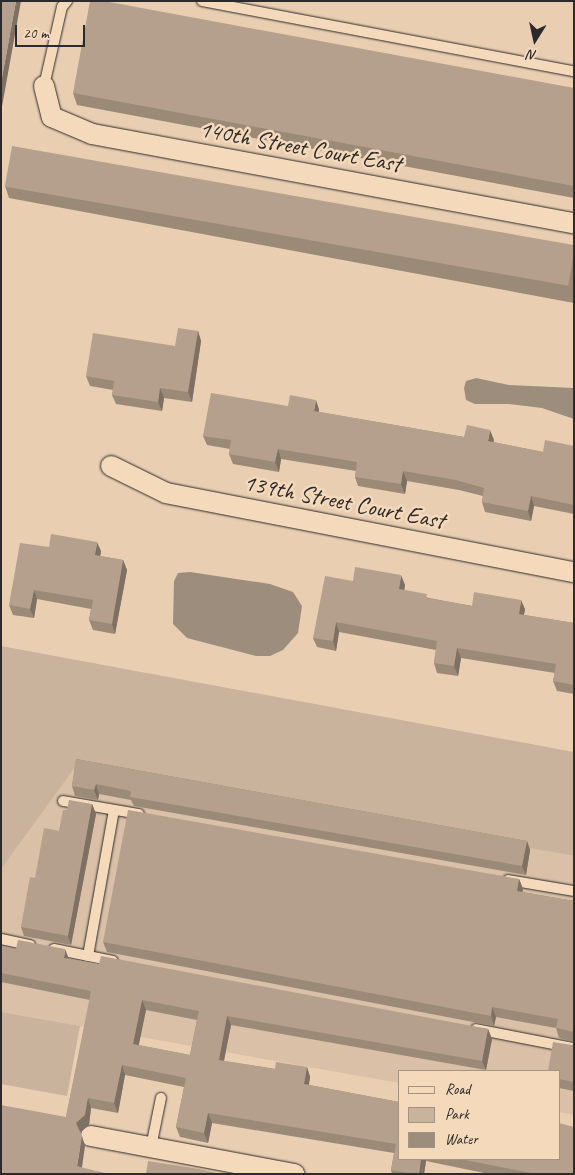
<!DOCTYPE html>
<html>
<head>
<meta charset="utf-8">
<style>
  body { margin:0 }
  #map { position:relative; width:575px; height:1175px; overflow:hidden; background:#e9ceb2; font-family:Caveat,sans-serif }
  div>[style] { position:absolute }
  .built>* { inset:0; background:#d9c0a7 }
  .green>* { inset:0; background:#c9b39c }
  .water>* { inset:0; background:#9d8d7d }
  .roads { filter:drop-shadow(0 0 1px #2b2b2b) drop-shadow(0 0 1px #2b2b2b) }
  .lane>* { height:10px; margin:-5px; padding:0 5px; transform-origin:5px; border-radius:5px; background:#f5d9bb }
  .street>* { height:20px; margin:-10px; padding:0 10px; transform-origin:10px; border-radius:10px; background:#f5d9bb }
  .wall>* { inset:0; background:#9b8a78 }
  .shaded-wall>* { inset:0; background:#7e7062 }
  .building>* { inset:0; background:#b4a08c; transform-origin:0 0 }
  span { translate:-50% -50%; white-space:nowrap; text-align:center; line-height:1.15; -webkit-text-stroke:5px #f5d9bb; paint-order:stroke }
  .street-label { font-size:24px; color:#2b2b2b }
  .frame { position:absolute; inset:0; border:2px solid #2b2b2b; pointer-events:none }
  .legend { position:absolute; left:398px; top:1070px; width:162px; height:90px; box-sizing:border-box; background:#f5d9bb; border:1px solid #a49381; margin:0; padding:6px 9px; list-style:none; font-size:15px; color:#2b2b2b }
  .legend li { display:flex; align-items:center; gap:10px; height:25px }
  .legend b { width:25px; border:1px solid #a49381 }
  .north { position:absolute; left:510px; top:15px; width:50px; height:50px; -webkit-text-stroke:4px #f5d9bb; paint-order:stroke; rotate:190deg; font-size:14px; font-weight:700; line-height:20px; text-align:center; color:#2b2b2b }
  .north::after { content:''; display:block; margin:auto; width:18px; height:22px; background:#2b2b2b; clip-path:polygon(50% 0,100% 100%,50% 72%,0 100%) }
  .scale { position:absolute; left:15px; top:25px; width:70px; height:22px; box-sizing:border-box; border:2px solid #2b2b2b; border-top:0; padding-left:6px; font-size:15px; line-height:18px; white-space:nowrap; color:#2b2b2b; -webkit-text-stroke:4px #f5d9bb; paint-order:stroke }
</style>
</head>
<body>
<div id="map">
  <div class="built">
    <div style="clip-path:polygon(1px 754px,574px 856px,574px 1115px,559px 1112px,559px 1071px,399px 1071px,399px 1083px,1px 1012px)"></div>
  </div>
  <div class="green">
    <div style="clip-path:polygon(1px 646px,574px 752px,574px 856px,75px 767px,1px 869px)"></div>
    <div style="clip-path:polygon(1px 1012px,80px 1026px,67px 1096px,1px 1084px)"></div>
  </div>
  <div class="water">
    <div style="clip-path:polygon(476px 378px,509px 385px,574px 388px,574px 419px,542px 408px,509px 404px,475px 404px,466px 400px,464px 388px,466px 381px)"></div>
    <div style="clip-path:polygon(190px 572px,270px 584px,293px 592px,302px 606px,298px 633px,283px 650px,270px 656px,256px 656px,187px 638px,173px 624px,174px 581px,178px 573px)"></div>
  </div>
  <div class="roads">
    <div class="lane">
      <div style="left:202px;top:1px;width:379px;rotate:10.7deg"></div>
      <div style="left:44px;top:86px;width:81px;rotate:-77.2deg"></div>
      <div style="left:62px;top:7px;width:8px;rotate:-50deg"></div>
      <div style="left:63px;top:801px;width:77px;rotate:9.7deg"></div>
      <div style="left:508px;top:880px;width:67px;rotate:9.5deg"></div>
      <div style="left:1px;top:939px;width:30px;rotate:12deg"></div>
      <div style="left:54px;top:949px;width:60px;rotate:11.5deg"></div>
      <div style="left:88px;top:956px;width:148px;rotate:-79.9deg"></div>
      <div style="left:476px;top:1029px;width:100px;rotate:11deg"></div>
      <div style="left:151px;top:1147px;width:50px;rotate:-78.5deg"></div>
    </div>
    <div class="street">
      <div style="left:44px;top:86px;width:32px;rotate:76deg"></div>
      <div style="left:52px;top:117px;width:43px;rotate:23deg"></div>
      <div style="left:92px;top:134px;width:490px;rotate:10.5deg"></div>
      <div style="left:111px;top:466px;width:61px;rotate:26.1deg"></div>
      <div style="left:166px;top:493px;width:416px;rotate:11deg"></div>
      <div style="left:91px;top:1136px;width:207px;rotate:10.6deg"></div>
    </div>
  </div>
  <div class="wall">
    <div style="clip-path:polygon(574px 88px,574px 198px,77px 105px,73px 93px)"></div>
    <div style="clip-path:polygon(5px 186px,574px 250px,574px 303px,9px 198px)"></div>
    <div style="clip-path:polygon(198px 331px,201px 341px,192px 402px,164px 398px,162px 411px,116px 404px,112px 395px,113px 390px,90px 386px,86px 376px,175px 346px)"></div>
    <div style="clip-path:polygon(288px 406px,319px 409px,319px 412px,464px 437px,494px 440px,493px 442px,543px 452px,574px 446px,574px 514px,534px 506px,531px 521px,485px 512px,482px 502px,483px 496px,459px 490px,407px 481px,405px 494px,358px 486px,355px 477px,356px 471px,281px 459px,279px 472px,233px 464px,229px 454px,230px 449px,207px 445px,203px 436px)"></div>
    <div style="clip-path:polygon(49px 547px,101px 551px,100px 556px,123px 560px,127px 570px,115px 634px,93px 630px,89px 620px,91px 609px,37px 599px,34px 618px,13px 615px,9px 605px)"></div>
    <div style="clip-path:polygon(353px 581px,405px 585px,404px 590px,429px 598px,472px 606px,525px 609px,524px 615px,574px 623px,574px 694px,557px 691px,553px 681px,555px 673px,461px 658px,458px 676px,437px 673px,434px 663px,436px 650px,339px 632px,336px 651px,317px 647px,313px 638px)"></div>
    <div style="clip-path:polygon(76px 759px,527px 841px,530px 850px,526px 875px,134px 806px,131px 800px,99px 794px,98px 800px,75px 796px,72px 786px)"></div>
    <div style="clip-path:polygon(92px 804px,96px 814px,71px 945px,24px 936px,21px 927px,35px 878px,59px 831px,67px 810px)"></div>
    <div style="clip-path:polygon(519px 879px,523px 889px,522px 892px,574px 901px,574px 1042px,559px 1038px,556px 1028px,496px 1017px,494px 1026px,107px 952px,103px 942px)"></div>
    <div style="clip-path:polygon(evenodd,1px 946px,99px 964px,488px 1029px,492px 1039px,486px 1070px,231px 1025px,224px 1061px,275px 1069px,307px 1067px,310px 1077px,309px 1085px,399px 1102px,399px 1159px,559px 1159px,574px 1174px,489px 1174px,426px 1161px,424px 1174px,392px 1174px,391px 1170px,394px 1153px,212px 1123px,208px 1143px,180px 1137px,176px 1127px,184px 1087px,125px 1075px,118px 1113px,91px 1108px,89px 1125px,80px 1133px,85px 1146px,1px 1174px,66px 1117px,90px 1000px,1px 982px,1px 946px,146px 1010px,197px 1020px,190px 1055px,138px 1045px,146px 1010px)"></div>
    <div style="clip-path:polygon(574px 1043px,574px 1091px,559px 1088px,559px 1071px)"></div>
  </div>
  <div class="shaded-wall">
    <div style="clip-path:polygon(16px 1px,21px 1px,1px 112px,1px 83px)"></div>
    <div style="clip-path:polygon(198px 331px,201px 341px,192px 402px,188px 392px)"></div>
    <div style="clip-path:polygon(160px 388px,164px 398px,162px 411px,158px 402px)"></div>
    <div style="clip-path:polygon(316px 400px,319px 409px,317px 421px,314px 411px)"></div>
    <div style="clip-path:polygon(490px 430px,494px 440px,491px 451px,488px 441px)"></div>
    <div style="clip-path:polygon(278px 449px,281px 459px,279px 472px,275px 462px)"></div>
    <div style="clip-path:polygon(403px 471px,407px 481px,405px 494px,401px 484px)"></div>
    <div style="clip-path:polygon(531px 496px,534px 506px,531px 521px,528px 511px)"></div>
    <div style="clip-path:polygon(97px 542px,101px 551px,99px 565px,95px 555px)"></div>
    <div style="clip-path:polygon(123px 560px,127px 570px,115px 634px,112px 624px)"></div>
    <div style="clip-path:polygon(401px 575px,405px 585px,403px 599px,399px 589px)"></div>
    <div style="clip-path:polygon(34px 590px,37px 599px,34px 618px,30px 609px)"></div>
    <div style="clip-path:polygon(521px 600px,525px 609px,522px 624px,519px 614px)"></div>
    <div style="clip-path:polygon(336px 622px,339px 632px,336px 651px,333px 641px)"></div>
    <div style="clip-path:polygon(457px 648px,461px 658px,458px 676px,454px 666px)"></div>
    <div style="clip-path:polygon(96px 784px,99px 794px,98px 800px,94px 790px)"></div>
    <div style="clip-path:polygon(92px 804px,96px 814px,71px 945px,68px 936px)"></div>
    <div style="clip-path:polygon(527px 841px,530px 850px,526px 875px,522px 866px)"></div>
    <div style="clip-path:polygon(519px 879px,523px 889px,521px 901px,517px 891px)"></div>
    <div style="clip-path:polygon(65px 949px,69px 959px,64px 958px)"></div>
    <div style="clip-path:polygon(142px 1000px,146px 1010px,137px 1054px,133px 1044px)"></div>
    <div style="clip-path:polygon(492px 1007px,496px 1017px,494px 1026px,491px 1016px)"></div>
    <div style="clip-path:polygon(227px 1016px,231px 1025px,222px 1070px,219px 1060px)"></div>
    <div style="clip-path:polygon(488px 1029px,492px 1039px,486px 1070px,482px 1061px)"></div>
    <div style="clip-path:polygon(122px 1065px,125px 1075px,118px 1113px,114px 1103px)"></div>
    <div style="clip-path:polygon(307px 1067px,310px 1077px,307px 1094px,304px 1084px)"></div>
    <div style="clip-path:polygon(88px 1098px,91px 1108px,89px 1125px,79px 1133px,76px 1123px)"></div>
    <div style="clip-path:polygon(208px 1113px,212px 1123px,208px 1143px,204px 1133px)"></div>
    <div style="clip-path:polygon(82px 1136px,85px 1146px,81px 1174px,77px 1166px)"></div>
    <div style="clip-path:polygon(421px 1159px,425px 1159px,426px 1161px,424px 1174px,419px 1174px)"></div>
  </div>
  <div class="building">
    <div style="clip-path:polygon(1px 1px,16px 1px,1px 83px)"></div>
    <div style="clip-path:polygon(90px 1px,104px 1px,574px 88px,574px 186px,73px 93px)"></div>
    <div style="left:12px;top:146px;width:572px;height:41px;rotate:10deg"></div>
    <div style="clip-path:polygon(178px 328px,198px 331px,188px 392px,160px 388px,158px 402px,112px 395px,114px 381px,86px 376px,93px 333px,175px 346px)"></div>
    <div style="clip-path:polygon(211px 393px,288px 406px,290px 395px,316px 400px,314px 411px,464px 437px,467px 425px,490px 430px,488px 441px,543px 452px,545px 440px,574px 446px,574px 505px,531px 496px,528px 511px,482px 502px,484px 488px,456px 480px,403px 471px,401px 484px,355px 477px,357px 462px,278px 449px,275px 462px,229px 454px,231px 440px,203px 436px)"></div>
    <div style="clip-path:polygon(51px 534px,97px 542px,95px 555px,123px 560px,112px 624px,89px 620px,93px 600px,34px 590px,30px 609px,9px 605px,20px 543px,49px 547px)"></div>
    <div style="clip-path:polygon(355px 567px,401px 575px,399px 589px,427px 594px,426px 598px,472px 606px,474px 592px,521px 600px,519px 614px,574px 623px,574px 685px,553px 681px,556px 664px,457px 648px,454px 666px,434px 663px,437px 641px,336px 622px,333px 641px,313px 638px,325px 576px,353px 581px)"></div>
    <div style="clip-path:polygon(76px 759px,527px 841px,522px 866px,130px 797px,131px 791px,96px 784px,94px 790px,72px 786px)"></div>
    <div style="clip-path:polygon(69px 800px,92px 804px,68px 936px,21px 927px,30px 877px,35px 878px,44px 828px,59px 831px,63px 810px,67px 810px)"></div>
    <div style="clip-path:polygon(128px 810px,519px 879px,517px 891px,574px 901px,574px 1032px,556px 1028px,558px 1019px,492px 1007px,491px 1016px,103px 942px)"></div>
    <div style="clip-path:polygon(evenodd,18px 940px,65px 949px,64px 958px,99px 964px,101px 956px,488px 1029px,482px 1061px,227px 1016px,219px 1060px,275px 1069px,276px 1062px,307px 1067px,304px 1084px,399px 1102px,399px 1159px,421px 1159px,419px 1174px,413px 1174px,391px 1170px,396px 1144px,208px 1113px,204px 1133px,176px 1127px,186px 1078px,122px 1065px,114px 1103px,88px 1098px,85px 1115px,76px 1123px,82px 1136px,77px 1166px,92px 1170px,110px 1174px,1px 1174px,1px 1105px,66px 1117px,91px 991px,1px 973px,1px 946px,16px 949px,18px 940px,142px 1000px,199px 1011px,190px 1055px,133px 1044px,142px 1000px)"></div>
    <div style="clip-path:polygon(553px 1042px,572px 1045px,574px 1043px,574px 1082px,559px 1079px,559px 1071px,548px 1071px)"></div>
    <div style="clip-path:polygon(559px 1123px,574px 1127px,574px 1174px,536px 1174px,460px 1159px,559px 1159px)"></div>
    <div style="clip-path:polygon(148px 1161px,199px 1169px,220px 1174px,146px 1174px)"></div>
  </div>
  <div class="street-label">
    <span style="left:300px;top:147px;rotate:10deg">140th Street Court East</span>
    <span style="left:344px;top:502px;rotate:11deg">139th Street Court East</span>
  </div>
  <div class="frame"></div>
  <ul class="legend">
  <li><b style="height:6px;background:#f5d9bb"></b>Road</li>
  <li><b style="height:14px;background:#c9b39c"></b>Park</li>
  <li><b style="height:14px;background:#9d8d7d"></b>Water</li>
  </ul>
  <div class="north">N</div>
  <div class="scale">20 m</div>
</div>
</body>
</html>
